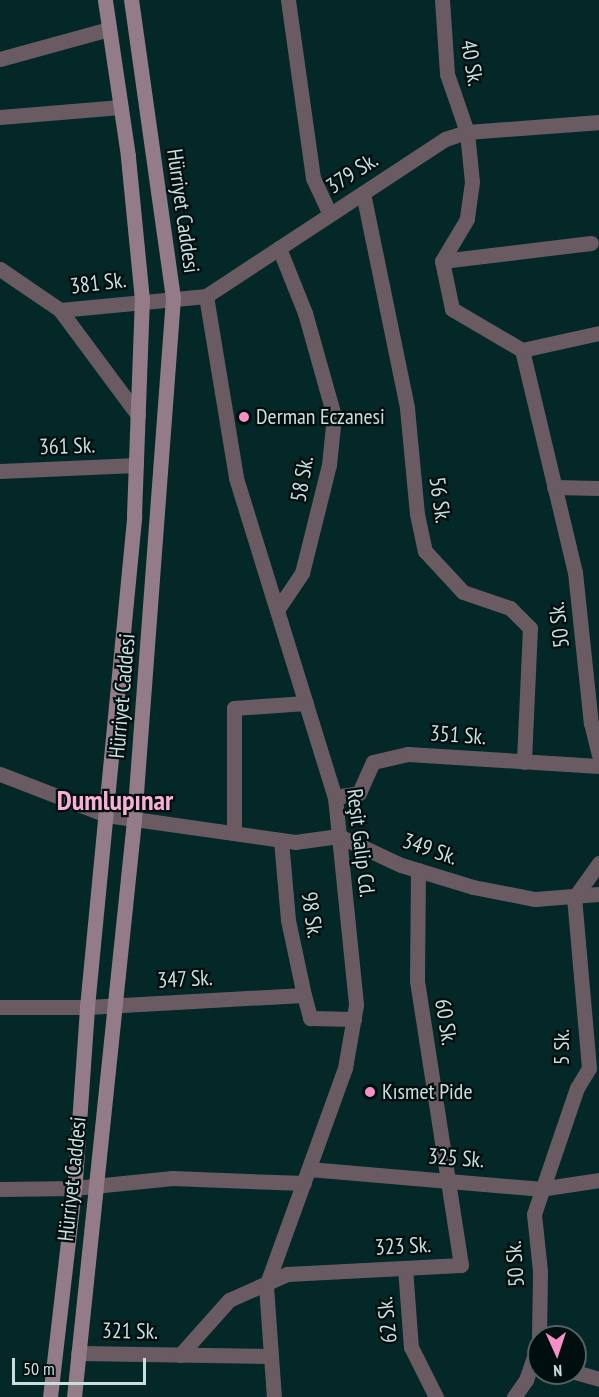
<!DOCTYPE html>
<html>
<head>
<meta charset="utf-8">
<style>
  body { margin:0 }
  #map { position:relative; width:599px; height:1397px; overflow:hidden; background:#042727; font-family:"PT Sans Narrow",sans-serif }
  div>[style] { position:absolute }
  .minor>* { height:15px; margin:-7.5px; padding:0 7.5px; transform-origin:7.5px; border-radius:7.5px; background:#6a5b62 }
  .secondary>* { height:15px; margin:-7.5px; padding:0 7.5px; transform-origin:7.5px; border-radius:7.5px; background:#937c87 }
  .dots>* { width:16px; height:16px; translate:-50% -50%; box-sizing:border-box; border:3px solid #000e0e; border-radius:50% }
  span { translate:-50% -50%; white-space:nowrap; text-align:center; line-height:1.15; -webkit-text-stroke:4.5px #000e0e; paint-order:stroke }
  .street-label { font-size:22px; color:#c8dfde }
  .poi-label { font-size:22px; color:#c8dfde }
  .left { translate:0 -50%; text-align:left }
  .district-label { font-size:28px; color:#faafd5; font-weight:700 }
  .north { position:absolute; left:527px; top:1325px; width:60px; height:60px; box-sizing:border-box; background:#000e0e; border:2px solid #506261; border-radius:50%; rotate:177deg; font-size:16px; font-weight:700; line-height:24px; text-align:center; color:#c8dfde }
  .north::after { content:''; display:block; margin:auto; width:21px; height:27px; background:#f98fc8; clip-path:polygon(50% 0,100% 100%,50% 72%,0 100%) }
  .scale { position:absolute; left:12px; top:1358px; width:134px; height:27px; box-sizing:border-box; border:3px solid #c8dfde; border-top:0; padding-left:8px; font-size:18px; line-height:21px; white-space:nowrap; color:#c8dfde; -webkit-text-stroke:4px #000e0e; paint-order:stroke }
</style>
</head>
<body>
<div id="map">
  <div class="minor">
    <div style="left:288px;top:0;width:180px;rotate:82deg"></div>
    <div style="left:313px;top:178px;width:40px;rotate:65deg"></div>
    <div style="left:442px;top:0;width:74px;rotate:86.1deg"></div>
    <div style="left:447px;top:74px;width:61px;rotate:71deg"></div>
    <div style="left:467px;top:132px;width:50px;rotate:84.3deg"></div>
    <div style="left:472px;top:182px;width:37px;rotate:98deg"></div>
    <div style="left:467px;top:219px;width:49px;rotate:120.8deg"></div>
    <div style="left:442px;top:261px;width:49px;rotate:78.2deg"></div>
    <div style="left:452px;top:309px;width:81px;rotate:30.4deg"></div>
    <div style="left:0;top:59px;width:113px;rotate:-15.4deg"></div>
    <div style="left:0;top:117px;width:121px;rotate:-4.7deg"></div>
    <div style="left:363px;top:193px;width:219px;rotate:78.4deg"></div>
    <div style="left:407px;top:408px;width:106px;rotate:84.6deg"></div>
    <div style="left:417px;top:514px;width:38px;rotate:78deg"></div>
    <div style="left:425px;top:551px;width:56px;rotate:47.2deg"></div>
    <div style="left:463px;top:592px;width:50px;rotate:18.8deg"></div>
    <div style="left:510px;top:608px;width:28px;rotate:45deg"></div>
    <div style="left:530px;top:628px;width:134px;rotate:92.6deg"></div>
    <div style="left:442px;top:261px;width:150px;rotate:-6.9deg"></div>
    <div style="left:0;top:269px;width:73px;rotate:34.3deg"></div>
    <div style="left:60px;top:310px;width:147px;rotate:-5.5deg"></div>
    <div style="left:206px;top:296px;width:286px;rotate:-33.3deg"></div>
    <div style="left:445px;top:139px;width:23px;rotate:-18deg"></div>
    <div style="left:467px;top:132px;width:132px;rotate:-4.3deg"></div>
    <div style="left:206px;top:296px;width:184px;rotate:80.6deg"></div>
    <div style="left:236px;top:478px;width:334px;rotate:72.8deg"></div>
    <div style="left:335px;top:797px;width:209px;rotate:84.2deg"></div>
    <div style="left:356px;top:1005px;width:64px;rotate:99.9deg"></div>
    <div style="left:345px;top:1068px;width:232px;rotate:109.9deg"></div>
    <div style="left:266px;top:1286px;width:111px;rotate:85.9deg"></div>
    <div style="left:60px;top:310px;width:131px;rotate:53.4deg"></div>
    <div style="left:522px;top:350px;width:228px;rotate:76.6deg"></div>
    <div style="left:575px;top:572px;width:152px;rotate:84deg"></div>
    <div style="left:591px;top:723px;width:33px;rotate:76deg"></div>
    <div style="left:522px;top:350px;width:79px;rotate:-12.4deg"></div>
    <div style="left:0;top:471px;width:136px;rotate:-2.5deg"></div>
    <div style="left:554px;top:487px;width:45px;rotate:1.3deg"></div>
    <div style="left:277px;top:610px;width:45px;rotate:-56deg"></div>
    <div style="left:302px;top:573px;width:111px;rotate:-76deg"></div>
    <div style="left:329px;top:465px;width:49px;rotate:-84.2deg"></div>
    <div style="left:334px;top:416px;width:107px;rotate:-105.7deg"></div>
    <div style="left:305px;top:313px;width:70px;rotate:-111.8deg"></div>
    <div style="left:0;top:774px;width:114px;rotate:21.1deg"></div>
    <div style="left:106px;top:815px;width:191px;rotate:8.1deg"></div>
    <div style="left:295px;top:842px;width:44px;rotate:-7.8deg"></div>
    <div style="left:339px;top:836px;width:68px;rotate:25.1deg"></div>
    <div style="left:401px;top:865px;width:75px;rotate:17deg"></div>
    <div style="left:473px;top:887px;width:63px;rotate:11deg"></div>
    <div style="left:535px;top:899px;width:64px;rotate:-4.5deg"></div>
    <div style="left:335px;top:797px;width:24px;rotate:-9deg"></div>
    <div style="left:359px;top:793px;width:34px;rotate:-66deg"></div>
    <div style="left:373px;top:762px;width:36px;rotate:-13deg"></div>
    <div style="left:408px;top:754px;width:191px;rotate:3.6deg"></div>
    <div style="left:234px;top:833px;width:125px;rotate:-90deg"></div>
    <div style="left:234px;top:708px;width:72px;rotate:-4deg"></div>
    <div style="left:281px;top:840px;width:80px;rotate:85deg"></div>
    <div style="left:288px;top:920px;width:77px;rotate:78deg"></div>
    <div style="left:574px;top:898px;width:43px;rotate:-54.5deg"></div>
    <div style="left:0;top:1007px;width:87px"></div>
    <div style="left:87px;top:1007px;width:217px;rotate:-3.2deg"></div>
    <div style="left:304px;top:995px;width:24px;rotate:75deg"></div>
    <div style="left:310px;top:1018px;width:44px;rotate:1.3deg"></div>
    <div style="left:309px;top:1169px;width:232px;rotate:4.9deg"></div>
    <div style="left:540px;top:1189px;width:60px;rotate:-8.7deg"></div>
    <div style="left:0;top:1189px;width:74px;rotate:-0.8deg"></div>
    <div style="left:74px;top:1188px;width:99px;rotate:-5.8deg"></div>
    <div style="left:172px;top:1178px;width:132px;rotate:2.2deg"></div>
    <div style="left:405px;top:1268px;width:79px;rotate:85.7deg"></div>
    <div style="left:411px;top:1347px;width:56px;rotate:63.4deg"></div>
    <div style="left:539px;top:1337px;width:66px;rotate:-89.1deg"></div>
    <div style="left:540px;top:1271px;width:57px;rotate:-96deg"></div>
    <div style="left:534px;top:1214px;width:133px;rotate:-71.2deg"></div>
    <div style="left:577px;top:1088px;width:23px;rotate:-59deg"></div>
    <div style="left:589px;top:1068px;width:171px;rotate:-95deg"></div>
    <div style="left:78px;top:1353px;width:193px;rotate:0.9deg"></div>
    <div style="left:180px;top:1355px;width:74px;rotate:-48.3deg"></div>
    <div style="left:229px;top:1300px;width:64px;rotate:-24.1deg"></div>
    <div style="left:287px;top:1274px;width:174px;rotate:-3deg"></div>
    <div style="left:461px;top:1265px;width:287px;rotate:-98.8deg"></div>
    <div style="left:417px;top:981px;width:111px;rotate:-89.5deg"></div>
    <div style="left:575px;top:1372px;width:25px;rotate:16deg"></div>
    <div style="left:514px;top:1397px;width:21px;rotate:-55deg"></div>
    <div style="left:526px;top:1380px;width:39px;rotate:-71deg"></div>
  </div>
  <div class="secondary">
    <div style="left:50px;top:1397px;width:218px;rotate:-83.4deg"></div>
    <div style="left:75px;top:1180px;width:173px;rotate:-86deg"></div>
    <div style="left:87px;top:1007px;width:494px;rotate:-84.5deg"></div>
    <div style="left:134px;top:515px;width:215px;rotate:-87.9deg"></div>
    <div style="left:142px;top:300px;width:145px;rotate:-95.6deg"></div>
    <div style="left:128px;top:156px;width:158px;rotate:-98.4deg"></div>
    <div style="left:74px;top:1397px;width:580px;rotate:-84.06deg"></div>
    <div style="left:134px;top:820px;width:523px;rotate:-85.73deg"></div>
    <div style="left:173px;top:298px;width:301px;rotate:-98deg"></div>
  </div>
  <div class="dots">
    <div style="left:244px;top:417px;background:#f98fc8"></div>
    <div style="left:370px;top:1092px;background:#f98fc8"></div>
  </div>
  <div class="street-label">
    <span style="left:472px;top:63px;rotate:80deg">40 Sk.</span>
    <span style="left:352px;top:173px;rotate:-33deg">379 Sk.</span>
    <span style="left:183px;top:211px;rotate:82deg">Hürriyet Caddesi</span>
    <span style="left:98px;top:283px;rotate:-7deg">381 Sk.</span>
    <span style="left:67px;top:446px;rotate:-2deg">361 Sk.</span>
    <span style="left:302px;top:479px;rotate:-80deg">58 Sk.</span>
    <span style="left:440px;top:500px;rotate:82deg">56 Sk.</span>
    <span style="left:559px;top:625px;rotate:-97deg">50 Sk.</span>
    <span style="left:122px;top:696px;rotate:-85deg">Hürriyet Caddesi</span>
    <span style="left:458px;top:735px;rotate:4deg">351 Sk.</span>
    <span style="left:361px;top:843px;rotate:83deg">Reşit Galip Cd.</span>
    <span style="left:430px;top:849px;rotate:19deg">349 Sk.</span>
    <span style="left:312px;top:915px;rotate:82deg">98 Sk.</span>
    <span style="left:185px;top:979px;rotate:-3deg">347 Sk.</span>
    <span style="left:446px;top:1022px;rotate:81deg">60 Sk.</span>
    <span style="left:562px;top:1047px;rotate:-90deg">5 Sk.</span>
    <span style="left:456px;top:1158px;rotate:4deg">325 Sk.</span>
    <span style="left:72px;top:1179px;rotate:-84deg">Hürriyet Caddesi</span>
    <span style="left:403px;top:1246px;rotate:-3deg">323 Sk.</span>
    <span style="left:515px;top:1264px;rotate:-94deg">50 Sk.</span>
    <span style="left:387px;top:1320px;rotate:-96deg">62 Sk.</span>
    <span style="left:130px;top:1331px;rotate:1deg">321 Sk.</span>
  </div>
  <div class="poi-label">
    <span class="left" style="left:256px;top:417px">Derman Eczanesi</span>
    <span class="left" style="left:382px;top:1092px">Kısmet Pide</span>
  </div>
  <div class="district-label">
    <span style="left:115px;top:800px">Dumlupınar</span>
  </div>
  <div class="north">N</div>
  <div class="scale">50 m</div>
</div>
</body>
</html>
